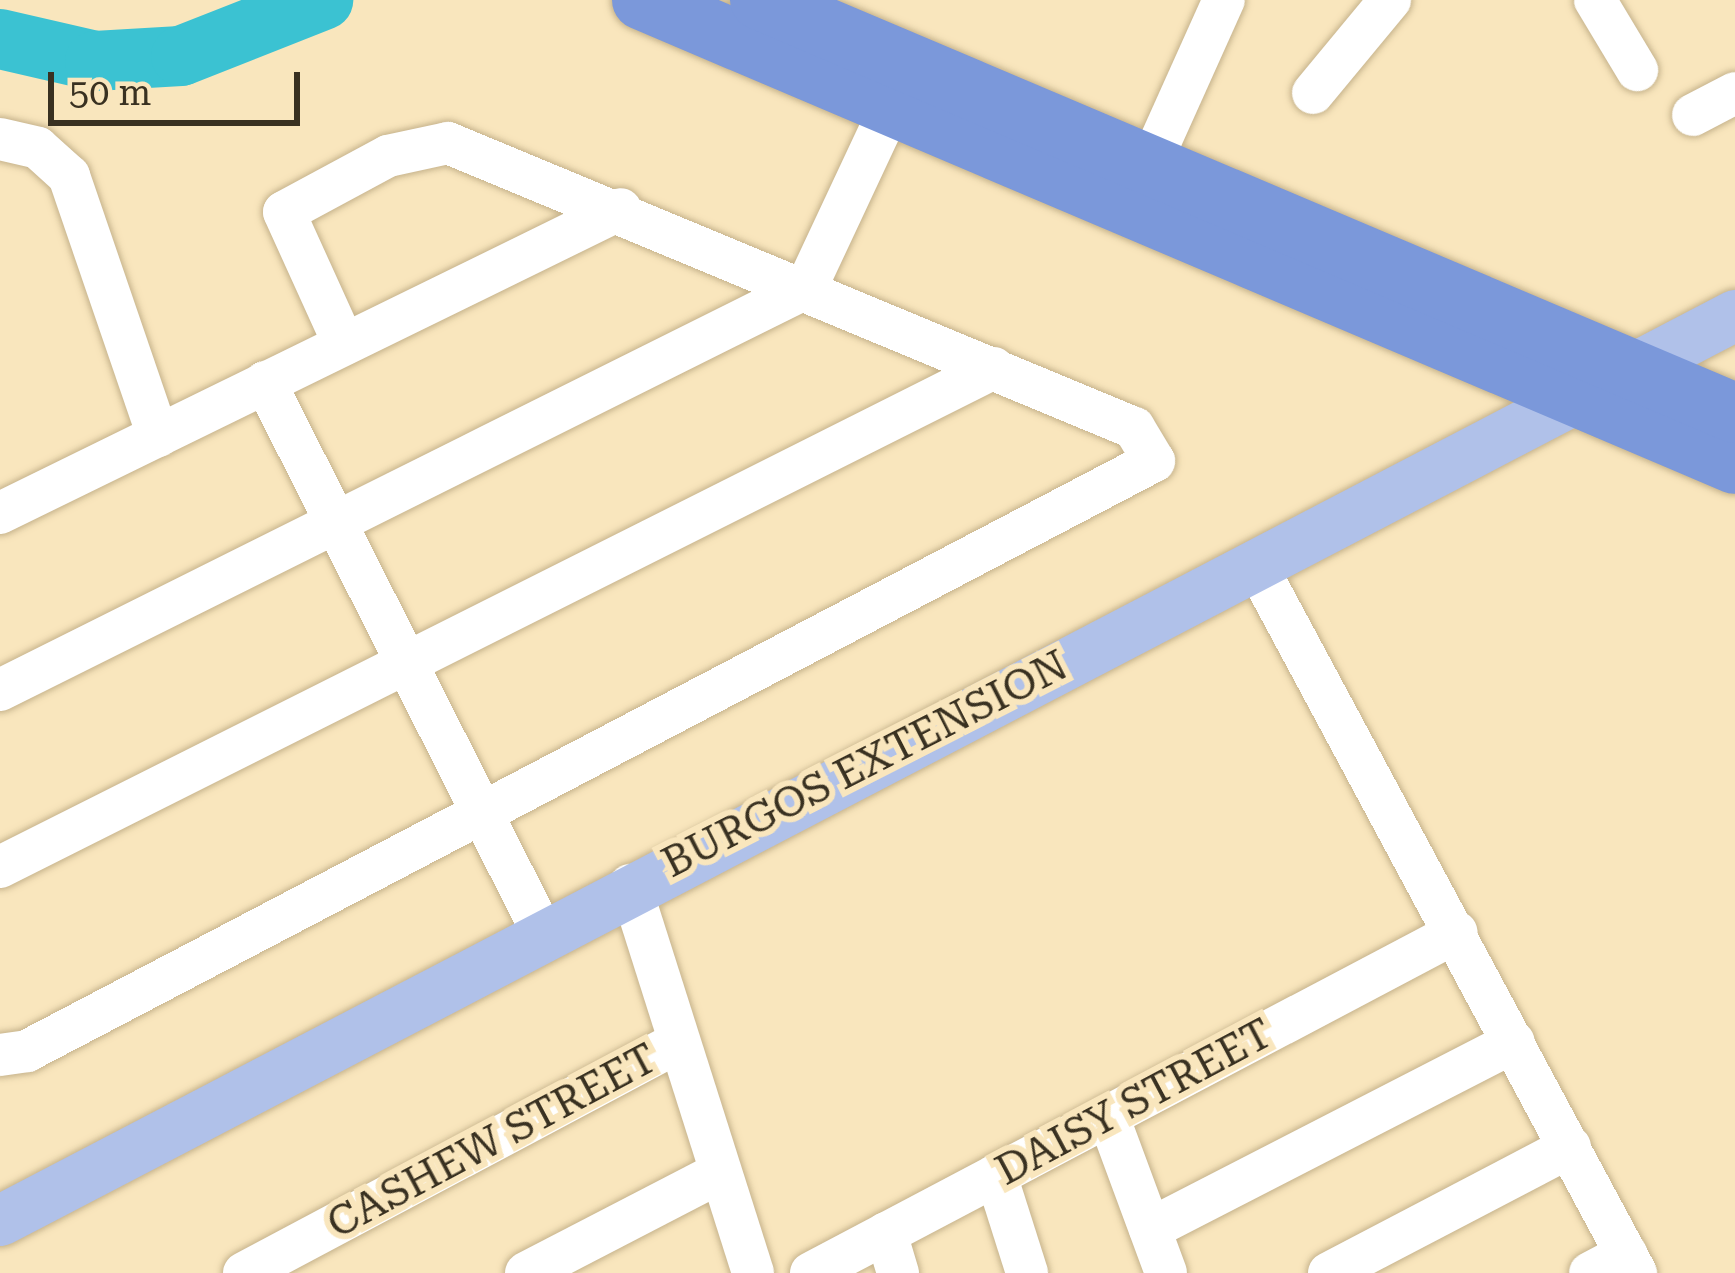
<!DOCTYPE html>
<html>
<head>
<meta charset="utf-8">
<style>
  body { margin:0 }
  #map { position:relative; width:1735px; height:1273px; overflow:hidden; background:#f9e6bd; font-family:"Roboto Serif",serif }
  div>[style] { position:absolute }
  .river>* { height:60px; margin:-30px; padding:0 30px; transform-origin:30px; border-radius:30px; background:#3bc2d2 }
  .roads { filter:drop-shadow(0 0 3px #c6b38c) drop-shadow(0 0 3px #c6b38c) }
  .minor>* { height:42px; margin:-21px; padding:0 21px; transform-origin:21px; border-radius:21px; background:#fff }
  .major>* { height:51px; margin:-25.5px; padding:0 25.5px; transform-origin:25.5px; border-radius:25.5px; background:#b0c1e9 }
  .highway>* { height:60px; margin:-30px; padding:0 30px; transform-origin:30px; border-radius:30px; background:#7b98da }
  span { translate:-50% -50%; white-space:nowrap; text-align:center; line-height:1.15; -webkit-text-stroke:12px #f9e6bd; paint-order:stroke }
  .street-label { font-size:42px; color:#393121 }
  .scale { position:absolute; left:48px; top:72px; width:252px; height:54px; box-sizing:border-box; border:6px solid #393121; border-top:0; padding-left:15px; font-size:36px; line-height:42px; white-space:nowrap; color:#393121; -webkit-text-stroke:9px #f9e6bd; paint-order:stroke }
</style>
</head>
<body>
<div id="map">
  <div class="river">
    <div style="left:0;top:39px;width:98px;rotate:13deg"></div>
    <div style="left:95px;top:61px;width:86px;rotate:-3.3deg"></div>
    <div style="left:181px;top:56px;width:153px;rotate:-21.5deg"></div>
  </div>
  <div class="roads">
    <div class="minor">
      <div style="left:1595px;top:0;width:82px;rotate:59deg"></div>
      <div style="left:1313px;top:93px;width:121px;rotate:-50.4deg"></div>
      <div style="left:1693px;top:115px;width:47px;rotate:-27.6deg"></div>
      <div style="left:0;top:139px;width:39px;rotate:13deg"></div>
      <div style="left:38px;top:148px;width:42px;rotate:42.1deg"></div>
      <div style="left:69px;top:176px;width:275px;rotate:71.1deg"></div>
      <div style="left:1138px;top:191px;width:209px;rotate:-65.8deg"></div>
      <div style="left:265px;top:382px;width:616px;rotate:63.27deg"></div>
      <div style="left:0;top:513px;width:691px;rotate:-26.08deg"></div>
      <div style="left:1255px;top:563px;width:806px;rotate:61.78deg"></div>
      <div style="left:0;top:690px;width:901px;rotate:-26.51deg"></div>
      <div style="left:806px;top:288px;width:226px;rotate:-64.9deg"></div>
      <div style="left:0;top:867px;width:1112px;rotate:-26.66deg"></div>
      <div style="left:630px;top:885px;width:407px;rotate:72.4deg"></div>
      <div style="left:0;top:1055px;width:27px;rotate:-8deg"></div>
      <div style="left:27px;top:1051px;width:1272px;rotate:-27.63deg"></div>
      <div style="left:1154px;top:461px;width:39px;rotate:-121deg"></div>
      <div style="left:1134px;top:428px;width:743px;rotate:-157.44deg"></div>
      <div style="left:448px;top:143px;width:61px;rotate:167.8deg"></div>
      <div style="left:388px;top:156px;width:118px;rotate:151.7deg"></div>
      <div style="left:284px;top:212px;width:145px;rotate:65.6deg"></div>
      <div style="left:1108px;top:1116px;width:167px;rotate:69.7deg"></div>
      <div style="left:996px;top:1175px;width:103px;rotate:72.4deg"></div>
      <div style="left:1150px;top:1229px;width:409px;rotate:-27.2deg"></div>
      <div style="left:886px;top:1233px;width:42px;rotate:73.3deg"></div>
      <div style="left:244px;top:1273px;width:490px;rotate:-28deg"></div>
      <div style="left:526px;top:1273px;width:217px;rotate:-27.4deg"></div>
      <div style="left:811px;top:1273px;width:730px;rotate:-27.83deg"></div>
      <div style="left:1329px;top:1273px;width:272px;rotate:-27.6deg"></div>
      <div style="left:1590px;top:1273px;width:41px;rotate:-27.8deg"></div>
    </div>
    <div class="major">
      <div style="left:0;top:1220px;width:1957px;rotate:-27.55deg"></div>
    </div>
    <div class="highway">
      <div style="left:642px;top:0;width:1187px;rotate:23deg"></div>
      <div style="left:760px;top:0;width:1059px;rotate:22.96deg"></div>
    </div>
  </div>
  <div class="street-label">
    <span style="left:865px;top:764px;rotate:-27deg">BURGOS EXTENSION</span>
    <span style="left:1134px;top:1102px;rotate:-28deg">DAISY STREET</span>
    <span style="left:492px;top:1141px;rotate:-28deg">CASHEW STREET</span>
  </div>
  <div class="scale">50 m</div>
</div>
</body>
</html>
